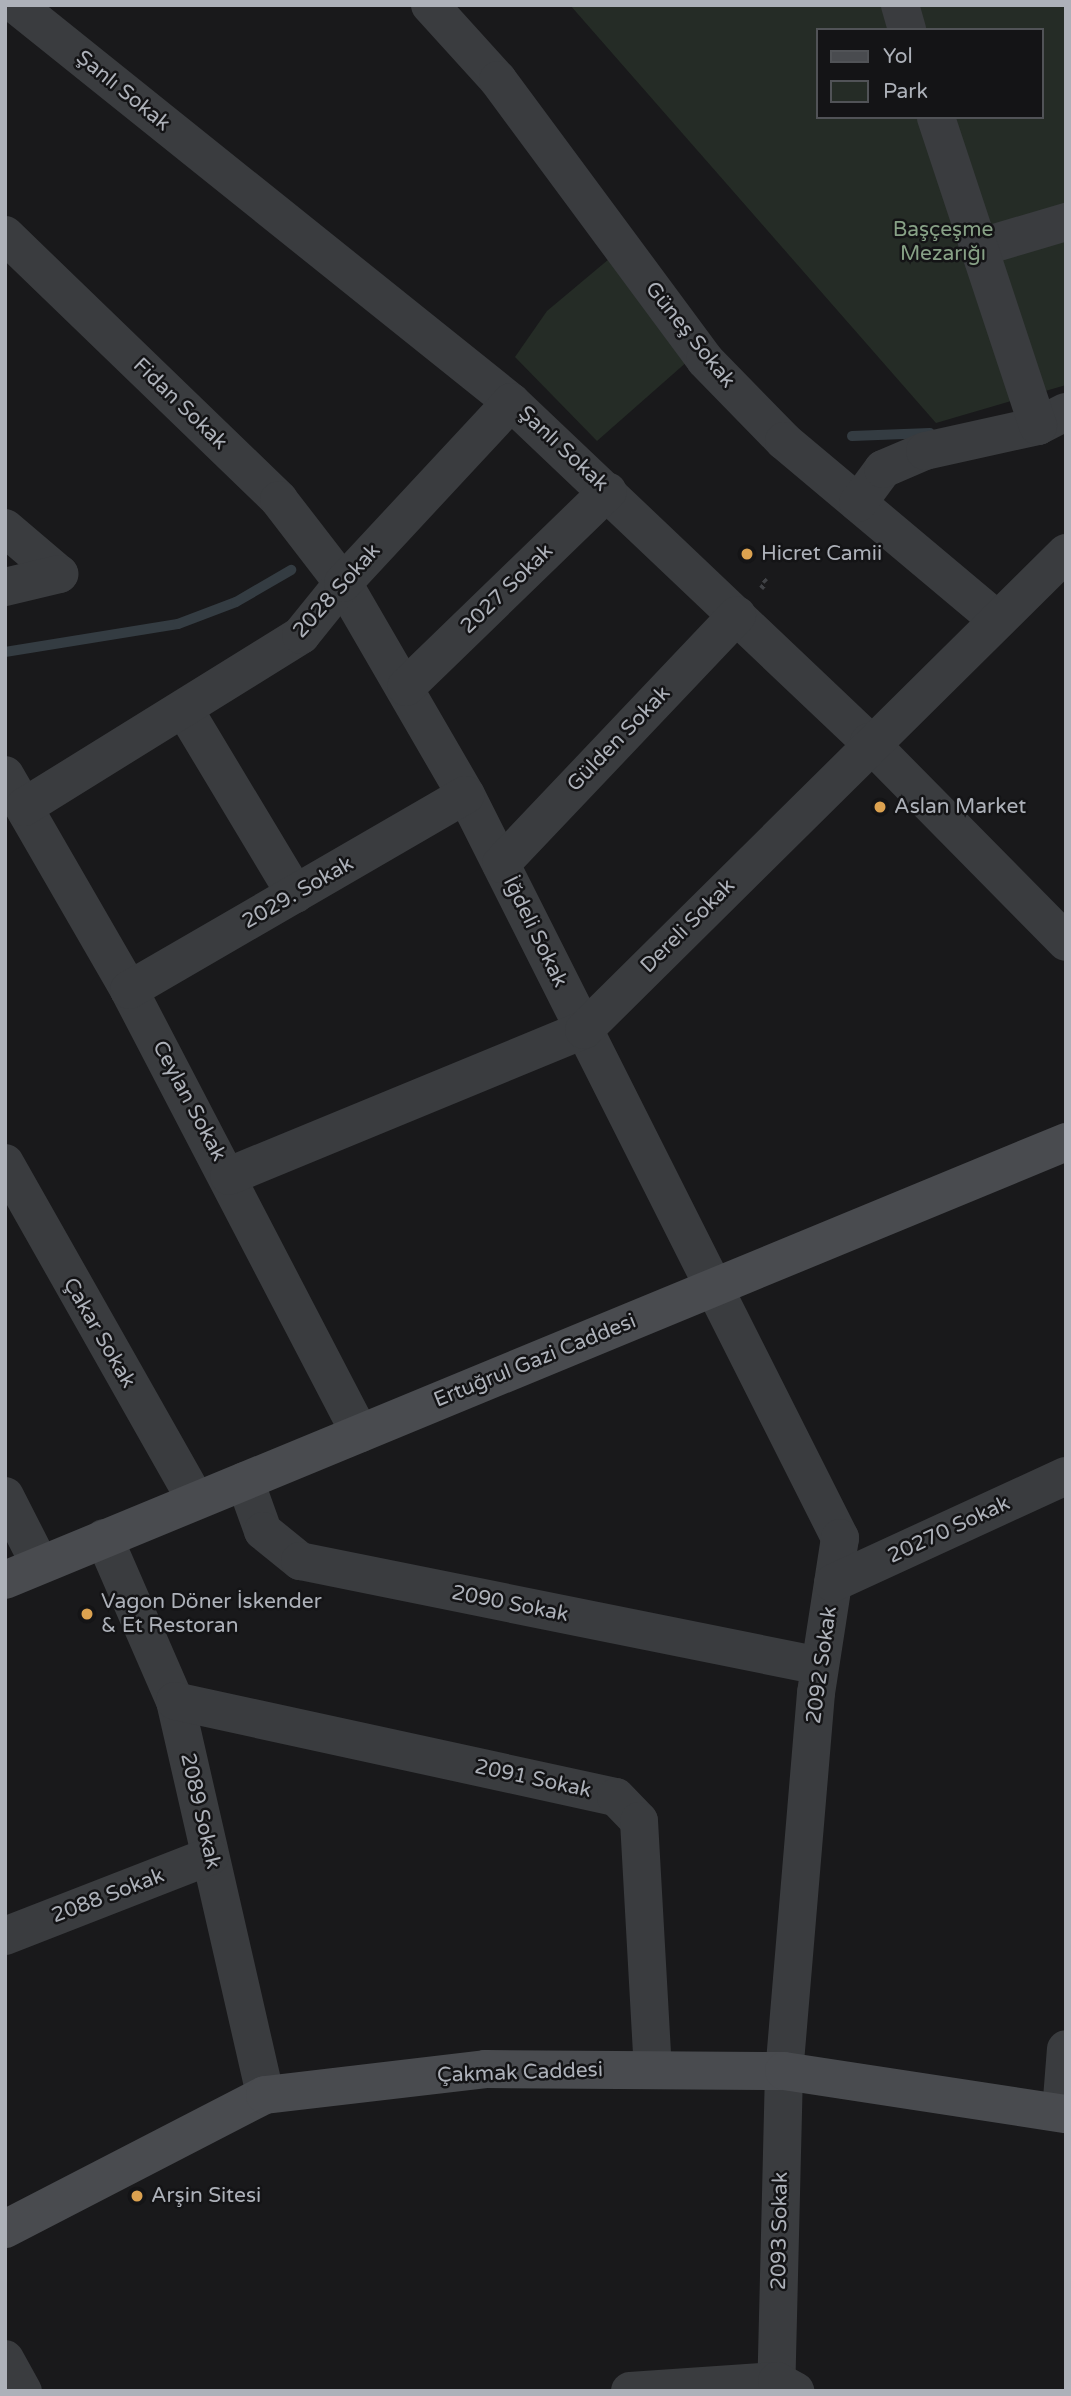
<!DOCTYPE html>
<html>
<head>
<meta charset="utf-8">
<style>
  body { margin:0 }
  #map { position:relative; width:1071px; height:2396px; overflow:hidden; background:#19191b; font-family:"Varela Round",sans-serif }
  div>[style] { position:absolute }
  .green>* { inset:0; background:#252c26 }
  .stream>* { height:10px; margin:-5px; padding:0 5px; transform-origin:5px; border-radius:5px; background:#343c42 }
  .path>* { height:4.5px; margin-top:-2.25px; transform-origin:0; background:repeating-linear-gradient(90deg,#404246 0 3.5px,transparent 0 8.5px) }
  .street>* { height:38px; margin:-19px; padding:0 19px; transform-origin:19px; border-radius:19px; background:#3a3c3f }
  .secondary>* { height:38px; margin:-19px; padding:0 19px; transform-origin:19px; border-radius:19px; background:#494b4f }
  .dots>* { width:19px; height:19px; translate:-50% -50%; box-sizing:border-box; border:4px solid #141416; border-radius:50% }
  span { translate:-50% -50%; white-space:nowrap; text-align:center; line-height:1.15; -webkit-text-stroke:5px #141416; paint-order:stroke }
  .street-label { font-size:21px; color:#adb1b9 }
  .park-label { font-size:21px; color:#87a186 }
  .poi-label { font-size:21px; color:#adb1b9 }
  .left { translate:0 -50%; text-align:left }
  .frame { position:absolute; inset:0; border:7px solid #adb1b9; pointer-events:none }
  .legend { position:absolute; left:816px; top:28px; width:228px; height:91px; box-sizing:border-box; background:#141416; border:2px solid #515357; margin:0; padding:9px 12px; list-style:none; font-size:21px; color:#adb1b9 }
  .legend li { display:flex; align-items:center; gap:14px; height:35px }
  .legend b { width:35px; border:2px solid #515357 }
</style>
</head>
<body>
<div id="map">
  <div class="green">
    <div style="clip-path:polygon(evenodd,570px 5px,1066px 5px,1066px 385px,936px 423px,570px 5px,817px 30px,1041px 30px,1041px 117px,817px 117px,817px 30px)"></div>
    <div style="clip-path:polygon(609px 259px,689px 360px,597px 441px,515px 357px,547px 311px)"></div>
  </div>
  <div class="stream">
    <div style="left:852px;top:436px;width:78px;rotate:-2.2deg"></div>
    <div style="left:5px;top:652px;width:175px;rotate:-9.2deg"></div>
    <div style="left:178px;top:624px;width:62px;rotate:-20.8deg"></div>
    <div style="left:236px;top:602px;width:64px;rotate:-30.2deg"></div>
  </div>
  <div class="path">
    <div style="left:761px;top:588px;width:8px;rotate:-50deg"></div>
    <div style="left:766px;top:582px;width:6px;rotate:-135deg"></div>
  </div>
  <div class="street">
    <div style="left:16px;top:5px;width:635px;rotate:38.73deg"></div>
    <div style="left:511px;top:402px;width:494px;rotate:43.5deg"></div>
    <div style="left:869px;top:742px;width:281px;rotate:45.4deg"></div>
    <div style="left:430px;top:5px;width:101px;rotate:47.8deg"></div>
    <div style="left:498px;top:80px;width:348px;rotate:53.5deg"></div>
    <div style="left:705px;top:360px;width:113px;rotate:45.7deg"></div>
    <div style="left:784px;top:441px;width:278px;rotate:40deg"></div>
    <div style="left:900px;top:5px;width:26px;rotate:74deg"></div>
    <div style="left:5px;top:235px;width:381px;rotate:44deg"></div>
    <div style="left:279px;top:500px;width:105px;rotate:52.4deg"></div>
    <div style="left:343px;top:583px;width:245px;rotate:59.9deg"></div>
    <div style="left:466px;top:795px;width:832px;rotate:63.28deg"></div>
    <div style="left:840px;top:1538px;width:157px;rotate:98.8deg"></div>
    <div style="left:816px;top:1693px;width:379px;rotate:94.8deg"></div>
    <div style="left:784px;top:2071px;width:320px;rotate:91.4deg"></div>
    <div style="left:978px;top:248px;width:92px;rotate:-16.5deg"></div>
    <div style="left:1038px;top:426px;width:31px;rotate:-27deg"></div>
    <div style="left:858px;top:503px;width:42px;rotate:-53.7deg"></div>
    <div style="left:883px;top:469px;width:46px;rotate:-23.2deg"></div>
    <div style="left:925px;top:451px;width:116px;rotate:-12.5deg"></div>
    <div style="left:1038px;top:426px;width:325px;rotate:-108.3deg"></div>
    <div style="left:5px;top:528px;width:71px;rotate:40.4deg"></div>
    <div style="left:5px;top:587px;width:56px;rotate:-13.5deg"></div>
    <div style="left:406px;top:687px;width:281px;rotate:-44.1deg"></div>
    <div style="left:184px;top:709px;width:216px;rotate:59deg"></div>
    <div style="left:5px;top:775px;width:248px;rotate:60deg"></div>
    <div style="left:129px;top:990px;width:500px;rotate:62.5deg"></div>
    <div style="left:24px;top:807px;width:326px;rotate:-31.8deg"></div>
    <div style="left:301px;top:635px;width:67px;rotate:-51.1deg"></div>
    <div style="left:343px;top:583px;width:247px;rotate:-47.1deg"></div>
    <div style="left:501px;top:864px;width:343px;rotate:-46.5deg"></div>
    <div style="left:129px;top:990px;width:389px;rotate:-30.1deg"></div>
    <div style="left:5px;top:1163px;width:387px;rotate:60.5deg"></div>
    <div style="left:229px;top:1176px;width:384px;rotate:-22.4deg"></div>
    <div style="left:584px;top:1030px;width:678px;rotate:-44.7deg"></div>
    <div style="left:245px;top:1481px;width:53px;rotate:70.2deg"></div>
    <div style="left:263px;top:1531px;width:48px;rotate:39deg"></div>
    <div style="left:300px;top:1561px;width:530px;rotate:11.42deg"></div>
    <div style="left:5px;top:1496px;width:77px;rotate:63.1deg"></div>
    <div style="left:104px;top:1538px;width:178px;rotate:66.5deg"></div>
    <div style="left:175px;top:1701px;width:404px;rotate:77.1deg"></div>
    <div style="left:833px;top:1583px;width:256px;rotate:-24.7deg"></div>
    <div style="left:175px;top:1701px;width:451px;rotate:12.3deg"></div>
    <div style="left:616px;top:1797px;width:33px;rotate:46deg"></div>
    <div style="left:639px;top:1821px;width:248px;rotate:86.8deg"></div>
    <div style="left:5px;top:1936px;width:220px;rotate:-21.3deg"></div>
    <div style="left:1061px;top:2112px;width:63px;rotate:-85.5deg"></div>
    <div style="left:5px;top:2359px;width:37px;rotate:61deg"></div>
    <div style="left:630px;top:2391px;width:147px;rotate:-3.9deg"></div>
    <div style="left:777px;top:2381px;width:21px;rotate:29deg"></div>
  </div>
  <div class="secondary">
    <div style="left:5px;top:1580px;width:1148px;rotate:-22.43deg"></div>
    <div style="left:5px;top:2229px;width:292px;rotate:-27.3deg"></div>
    <div style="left:265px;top:2095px;width:222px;rotate:-6.7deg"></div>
    <div style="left:485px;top:2069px;width:299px;rotate:0.4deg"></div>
    <div style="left:784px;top:2071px;width:285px;rotate:8.7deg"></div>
  </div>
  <div class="dots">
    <div style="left:747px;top:554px;background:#dca250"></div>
    <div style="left:880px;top:807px;background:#dca250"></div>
    <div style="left:87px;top:1614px;background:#dca250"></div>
    <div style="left:137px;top:2196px;background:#dca250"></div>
  </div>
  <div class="street-label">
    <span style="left:123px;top:91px;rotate:39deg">Şanlı Sokak</span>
    <span style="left:690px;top:335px;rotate:51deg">Güneş Sokak</span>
    <span style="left:180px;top:404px;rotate:44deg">Fidan Sokak</span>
    <span style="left:563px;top:449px;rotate:43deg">Şanlı Sokak</span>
    <span style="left:507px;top:589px;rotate:-44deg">2027 Sokak</span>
    <span style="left:337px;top:591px;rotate:-48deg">2028 Sokak</span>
    <span style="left:619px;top:739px;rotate:-46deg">Gülden Sokak</span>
    <span style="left:298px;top:893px;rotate:-30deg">2029. Sokak</span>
    <span style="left:688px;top:926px;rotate:-45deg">Dereli Sokak</span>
    <span style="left:535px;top:932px;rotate:64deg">İğdeli Sokak</span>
    <span style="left:189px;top:1101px;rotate:62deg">Ceylan Sokak</span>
    <span style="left:99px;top:1333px;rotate:60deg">Çakar Sokak</span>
    <span style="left:535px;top:1361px;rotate:-22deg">Ertuğrul Gazi Caddesi</span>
    <span style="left:949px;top:1530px;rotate:-25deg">20270 Sokak</span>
    <span style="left:510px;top:1604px;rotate:11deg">2090 Sokak</span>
    <span style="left:822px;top:1665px;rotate:-82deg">2092 Sokak</span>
    <span style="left:533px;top:1779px;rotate:12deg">2091 Sokak</span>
    <span style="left:200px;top:1811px;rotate:77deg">2089 Sokak</span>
    <span style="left:108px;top:1896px;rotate:-21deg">2088 Sokak</span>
    <span style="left:520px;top:2073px;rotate:-2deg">Çakmak Caddesi</span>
    <span style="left:780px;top:2231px;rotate:-89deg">2093 Sokak</span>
  </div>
  <div class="park-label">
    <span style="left:943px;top:242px">Başçeşme<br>Mezarığı</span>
  </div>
  <div class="poi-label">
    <span class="left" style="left:761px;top:554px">Hicret Camii</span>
    <span class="left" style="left:894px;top:807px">Aslan Market</span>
    <span class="left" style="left:101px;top:1614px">Vagon Döner İskender<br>&amp; Et Restoran</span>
    <span class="left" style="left:151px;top:2196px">Arşin Sitesi</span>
  </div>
  <div class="frame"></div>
  <ul class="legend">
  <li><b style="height:9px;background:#494b4f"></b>Yol</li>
  <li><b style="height:19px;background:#252c26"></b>Park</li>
  </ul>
</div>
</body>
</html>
